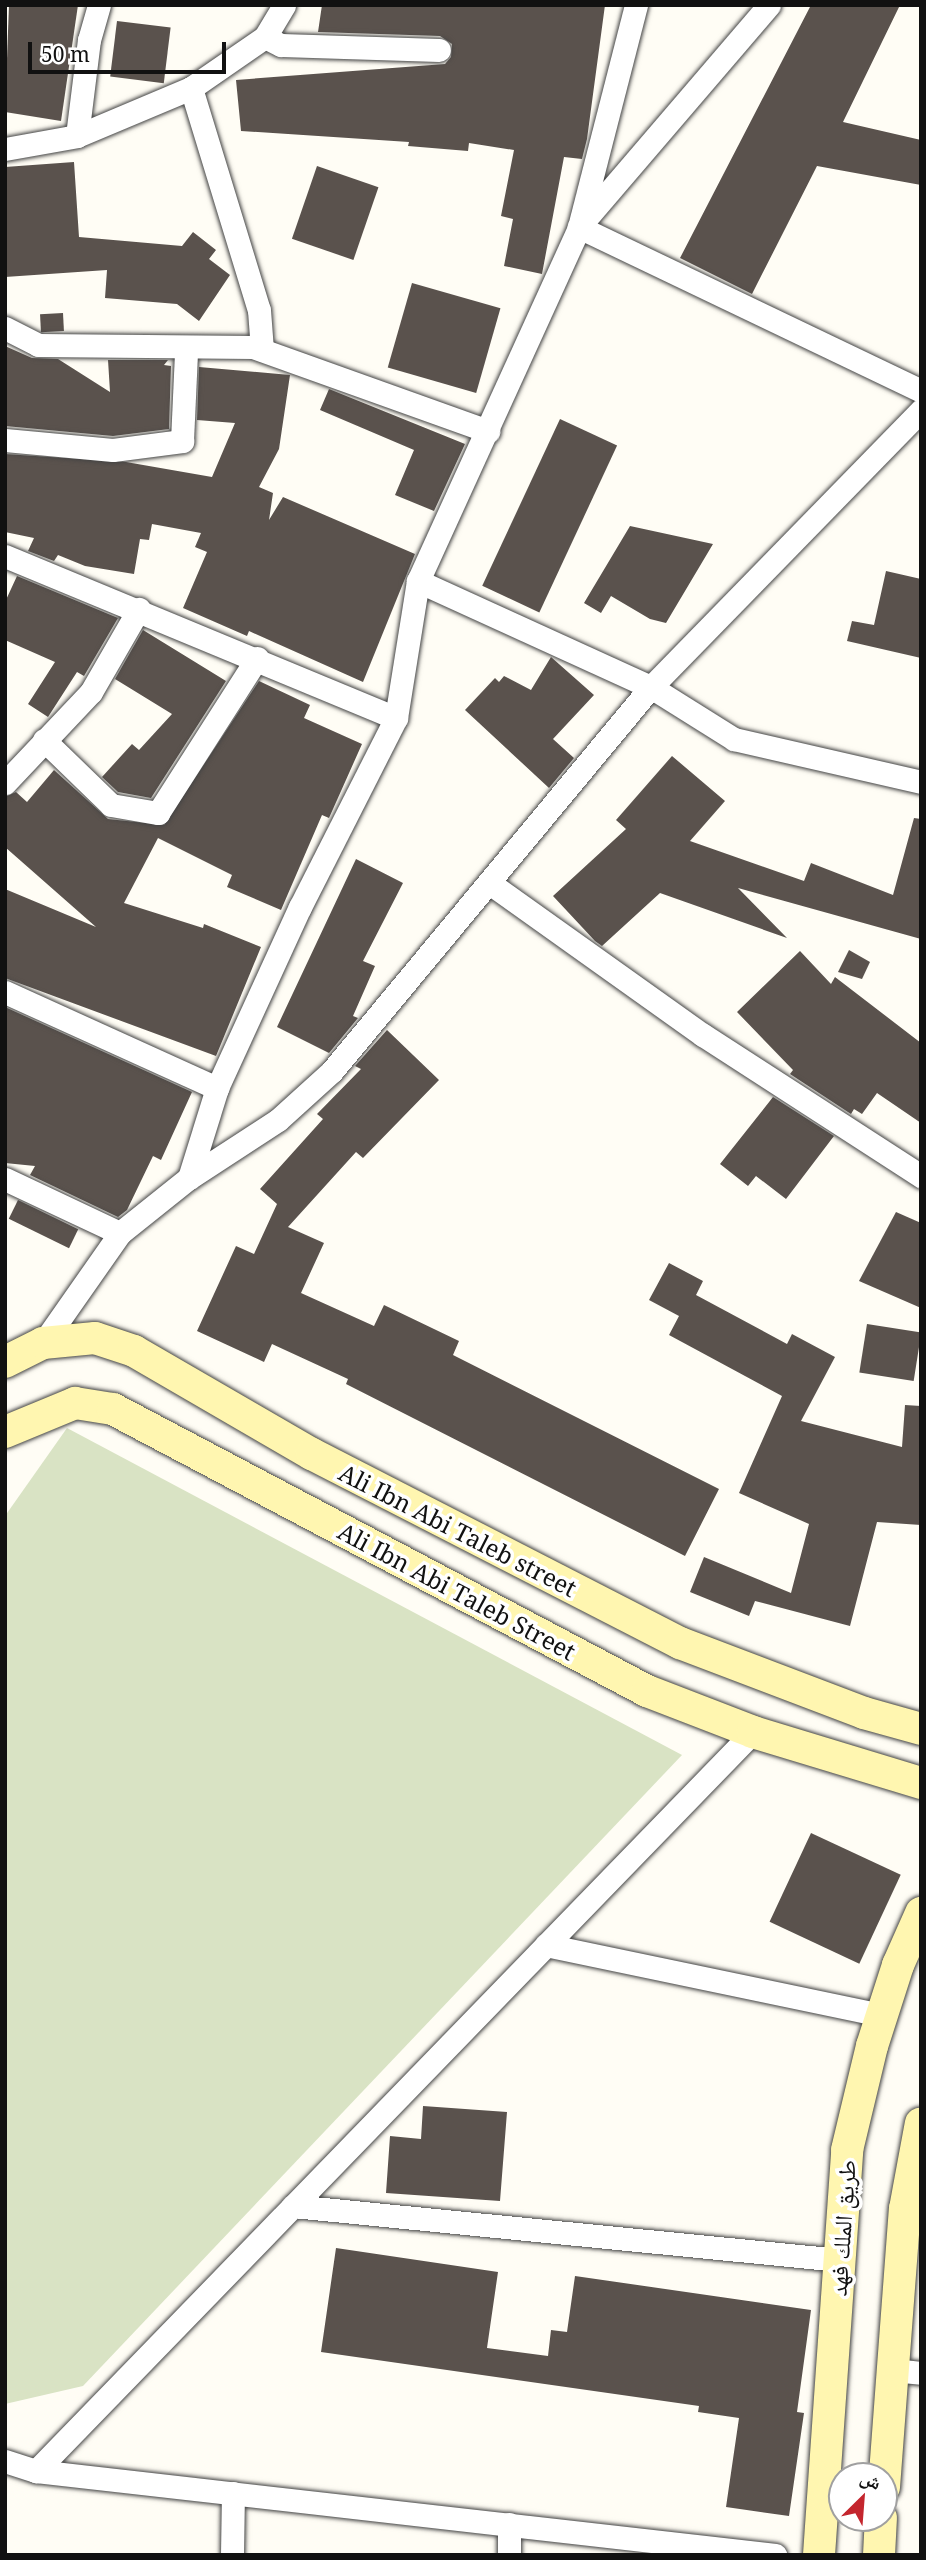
<!DOCTYPE html>
<html>
<head>
<meta charset="utf-8">
<style>
  body { margin:0 }
  #map { position:relative; width:926px; height:2560px; overflow:hidden; background:#fffdf5; font-family:"Noto Serif","Noto Naskh Arabic",serif }
  div>[style] { position:absolute }
  .cemetery>* { inset:0; background:#d9e3c4 }
  .building>* { inset:0; background:#5a524d; transform-origin:0 0 }
  .roads { filter:drop-shadow(0 0 2px #444) drop-shadow(0 0 2px #444) }
  .minor>* { height:23px; margin:-11.5px; padding:0 11.5px; transform-origin:11.5px; border-radius:11.5px; background:#fff }
  .secondary>* { height:32px; margin:-16px; padding:0 16px; transform-origin:16px; border-radius:16px; background:#fff6b0 }
  span { translate:-50% -50%; white-space:nowrap; text-align:center; line-height:1.15; -webkit-text-stroke:7px #fff; paint-order:stroke }
  .street-label { font-size:24px; color:#111 }
  .frame { position:absolute; inset:0; border:7px solid #111; pointer-events:none }
  .north { position:absolute; left:828px; top:2462px; width:70px; height:70px; box-sizing:border-box; background:#fff; border:2px solid #a0a0a0; border-radius:50%; rotate:25deg; font-size:19px; font-weight:700; line-height:28px; text-align:center; color:#111 }
  .north::after { content:''; display:block; margin:auto; width:24px; height:32px; background:#c4262e; clip-path:polygon(50% 0,100% 100%,50% 72%,0 100%) }
  .scale { position:absolute; left:28px; top:42px; width:198px; height:32px; box-sizing:border-box; border:4px solid #111; border-top:0; padding-left:9px; font-size:21px; line-height:24px; white-space:nowrap; color:#111; -webkit-text-stroke:5px #fff; paint-order:stroke }
</style>
</head>
<body>
<div id="map">
  <div class="cemetery">
    <div style="clip-path:polygon(67px 1428px,682px 1755px,83px 2386px,5px 2404px,5px 1516px)"></div>
  </div>
  <div class="building">
    <div style="clip-path:polygon(9px 5px,78px 5px,61px 121px,5px 112px)"></div>
    <div style="clip-path:polygon(322px 5px,605px 5px,587px 139px,582px 159px,564px 157px,542px 274px,504px 266px,513px 219px,501px 216px,514px 150px,469px 143px,468px 151px,408px 146px,409px 142px,241px 131px,236px 80px,445px 64px,451px 57px,452px 44px,440px 36px,318px 32px)"></div>
    <div style="clip-path:polygon(811px 5px,900px 5px,843px 122px,921px 140px,921px 185px,817px 166px,752px 294px,680px 258px)"></div>
    <div style="left:117px;top:21px;width:54px;height:56px;rotate:7deg"></div>
    <div style="clip-path:polygon(74px 162px,79px 237px,182px 246px,193px 232px,216px 250px,209px 259px,230px 275px,199px 321px,177px 304px,105px 298px,107px 270px,5px 277px,5px 167px)"></div>
    <div style="left:317px;top:166px;width:65px;height:77px;rotate:19deg"></div>
    <div style="left:412px;top:283px;width:92px;height:88px;rotate:16deg"></div>
    <div style="left:63px;top:313px;width:18px;height:23px;rotate:87deg"></div>
    <div style="clip-path:polygon(5px 346px,32px 358px,58px 359px,110px 392px,108px 360px,168px 360px,164px 365px,171px 366px,169px 429px,113px 436px,5px 426px)"></div>
    <div style="clip-path:polygon(199px 367px,290px 375px,279px 449px,259px 487px,273px 493px,269px 520px,283px 497px,415px 554px,363px 682px,249px 631px,247px 636px,183px 608px,207px 552px,195px 547px,201px 533px,152px 524px,149px 540px,140px 539px,134px 574px,85px 566px,58px 555px,54px 561px,28px 551px,34px 538px,5px 532px,5px 454px,126px 462px,212px 477px,235px 423px,197px 420px)"></div>
    <div style="clip-path:polygon(329px 389px,465px 444px,434px 511px,395px 495px,414px 450px,320px 410px)"></div>
    <div style="left:560px;top:419px;width:63px;height:184px;rotate:25deg"></div>
    <div style="clip-path:polygon(630px 526px,713px 544px,666px 623px,650px 619px,611px 596px,601px 613px,584px 603px)"></div>
    <div style="clip-path:polygon(886px 571px,921px 579px,921px 658px,847px 641px,852px 621px,874px 625px)"></div>
    <div style="clip-path:polygon(17px 576px,118px 618px,84px 676px,77px 672px,48px 717px,28px 704px,55px 662px,5px 640px,5px 602px)"></div>
    <div style="clip-path:polygon(143px 630px,226px 681px,151px 798px,118px 792px,102px 777px,132px 744px,139px 750px,172px 714px,115px 679px)"></div>
    <div style="clip-path:polygon(551px 657px,594px 695px,553px 739px,574px 758px,549px 788px,465px 710px,495px 678px,499px 682px,504px 676px,531px 690px)"></div>
    <div style="clip-path:polygon(259px 681px,310px 705px,304px 718px,362px 744px,329px 818px,322px 815px,281px 910px,227px 887px,232px 875px,158px 838px,124px 903px,203px 928px,204px 924px,261px 947px,216px 1056px,5px 978px,5px 889px,96px 927px,5px 847px,5px 797px,16px 792px,27px 802px,54px 770px,108px 819px,164px 825px)"></div>
    <div style="clip-path:polygon(672px 756px,725px 801px,690px 841px,804px 881px,811px 863px,893px 895px,914px 818px,921px 819px,921px 939px,738px 888px,787px 938px,660px 893px,602px 946px,595px 941px,553px 896px,626px 829px,616px 820px)"></div>
    <div style="clip-path:polygon(356px 859px,403px 883px,363px 961px,375px 966px,353px 1016px,358px 1018px,329px 1053px,277px 1027px)"></div>
    <div style="clip-path:polygon(849px 950px,870px 962px,862px 979px,838px 972px)"></div>
    <div style="clip-path:polygon(800px 951px,831px 984px,835px 977px,921px 1043px,921px 1123px,877px 1093px,862px 1114px,854px 1109px,851px 1114px,790px 1074px,793px 1070px,737px 1012px)"></div>
    <div style="clip-path:polygon(5px 1007px,192px 1092px,161px 1160px,153px 1156px,127px 1210px,118px 1217px,30px 1175px,35px 1166px,5px 1163px)"></div>
    <div style="clip-path:polygon(387px 1030px,439px 1080px,363px 1158px,356px 1152px,288px 1227px,324px 1243px,301px 1293px,374px 1326px,384px 1305px,459px 1341px,453px 1355px,719px 1489px,685px 1556px,346px 1384px,348px 1379px,272px 1344px,264px 1362px,197px 1331px,236px 1246px,254px 1254px,277px 1204px,260px 1189px,323px 1119px,317px 1114px,361px 1069px,355px 1066px)"></div>
    <div style="clip-path:polygon(773px 1097px,834px 1136px,786px 1199px,756px 1176px,748px 1186px,720px 1164px)"></div>
    <div style="left:18px;top:1200px;width:67px;height:21px;rotate:26deg"></div>
    <div style="clip-path:polygon(896px 1212px,921px 1223px,921px 1308px,859px 1281px)"></div>
    <div style="clip-path:polygon(669px 1263px,703px 1281px,696px 1295px,787px 1344px,792px 1334px,835px 1357px,801px 1421px,902px 1447px,905px 1405px,921px 1406px,921px 1525px,877px 1522px,850px 1626px,755px 1601px,749px 1616px,690px 1592px,704px 1557px,791px 1593px,809px 1524px,739px 1493px,782px 1396px,669px 1335px,679px 1316px,649px 1300px)"></div>
    <div style="left:867px;top:1324px;width:55px;height:49px;rotate:9deg"></div>
    <div style="left:811px;top:1833px;width:99px;height:98px;rotate:25deg"></div>
    <div style="clip-path:polygon(423px 2106px,507px 2112px,500px 2201px,386px 2193px,390px 2136px,421px 2139px)"></div>
    <div style="clip-path:polygon(336px 2248px,498px 2272px,487px 2348px,548px 2356px,551px 2330px,567px 2332px,575px 2276px,811px 2310px,797px 2412px,804px 2413px,789px 2516px,726px 2507px,739px 2418px,698px 2412px,699px 2406px,321px 2352px)"></div>
  </div>
  <div class="roads">
    <div class="minor">
      <div style="left:769px;top:5px;width:292px;rotate:130.6deg"></div>
      <div style="left:579px;top:227px;width:379px;rotate:25.6deg"></div>
      <div style="left:265px;top:37px;width:18px;rotate:27deg"></div>
      <div style="left:281px;top:45px;width:158px;rotate:1.8deg"></div>
      <div style="left:191px;top:88px;width:232px;rotate:73deg"></div>
      <div style="left:259px;top:310px;width:40px;rotate:85.7deg"></div>
      <div style="left:77px;top:136px;width:97px;rotate:-82.9deg"></div>
      <div style="left:89px;top:40px;width:36px;rotate:-74deg"></div>
      <div style="left:5px;top:149px;width:73px;rotate:-10.2deg"></div>
      <div style="left:77px;top:136px;width:124px;rotate:-22.8deg"></div>
      <div style="left:191px;top:88px;width:90px;rotate:-34.6deg"></div>
      <div style="left:265px;top:37px;width:37px;rotate:-59deg"></div>
      <div style="left:5px;top:328px;width:37px;rotate:27deg"></div>
      <div style="left:38px;top:345px;width:215px;rotate:0.5deg"></div>
      <div style="left:253px;top:347px;width:250px;rotate:19.7deg"></div>
      <div style="left:5px;top:440px;width:108px;rotate:5.3deg"></div>
      <div style="left:113px;top:450px;width:70px;rotate:-7.4deg"></div>
      <div style="left:182px;top:441px;width:87px;rotate:-87.4deg"></div>
      <div style="left:5px;top:556px;width:423px;rotate:22.5deg"></div>
      <div style="left:418px;top:581px;width:256px;rotate:24.5deg"></div>
      <div style="left:651px;top:687px;width:98px;rotate:32.1deg"></div>
      <div style="left:734px;top:739px;width:192px;rotate:12.9deg"></div>
      <div style="left:44px;top:740px;width:93px;rotate:44.1deg"></div>
      <div style="left:111px;top:805px;width:48px;rotate:9.7deg"></div>
      <div style="left:158px;top:813px;width:184px;rotate:-57.4deg"></div>
      <div style="left:5px;top:783px;width:125px;rotate:-46.6deg"></div>
      <div style="left:91px;top:692px;width:96px;rotate:-60deg"></div>
      <div style="left:491px;top:884px;width:260px;rotate:35.5deg"></div>
      <div style="left:703px;top:1035px;width:260px;rotate:32.9deg"></div>
      <div style="left:5px;top:992px;width:233px;rotate:24.4deg"></div>
      <div style="left:189px;top:1178px;width:106px;rotate:-33.1deg"></div>
      <div style="left:278px;top:1120px;width:73px;rotate:-42.2deg"></div>
      <div style="left:332px;top:1071px;width:499px;rotate:-50.3deg"></div>
      <div style="left:651px;top:687px;width:387px;rotate:-45.7deg"></div>
      <div style="left:5px;top:1179px;width:127px;rotate:25.2deg"></div>
      <div style="left:43px;top:1343px;width:134px;rotate:-55deg"></div>
      <div style="left:120px;top:1233px;width:88px;rotate:-38.6deg"></div>
      <div style="left:189px;top:1178px;width:94px;rotate:-72.7deg"></div>
      <div style="left:217px;top:1088px;width:199px;rotate:-65.4deg"></div>
      <div style="left:300px;top:907px;width:212px;rotate:-63.1deg"></div>
      <div style="left:396px;top:718px;width:139px;rotate:-80.9deg"></div>
      <div style="left:418px;top:581px;width:389px;rotate:-65.5deg"></div>
      <div style="left:579px;top:227px;width:229px;rotate:-75.6deg"></div>
      <div style="left:546px;top:1945px;width:342px;rotate:11.8deg"></div>
      <div style="left:293px;top:2206px;width:550px;rotate:5.64deg"></div>
      <div style="left:893px;top:2370px;width:28px;rotate:6deg"></div>
      <div style="left:5px;top:2461px;width:33px;rotate:18deg"></div>
      <div style="left:36px;top:2471px;width:744px;rotate:6.48deg"></div>
      <div style="left:36px;top:2471px;width:1030px;rotate:-45.87deg"></div>
      <div style="left:509px;top:2524px;width:31px;rotate:90deg"></div>
      <div style="left:232px;top:2555px;width:62px;rotate:-89.1deg"></div>
    </div>
    <div class="secondary">
      <div style="left:5px;top:1362px;width:42px;rotate:-26.6deg"></div>
      <div style="left:43px;top:1343px;width:52px;rotate:-5.5deg"></div>
      <div style="left:95px;top:1338px;width:41px;rotate:18.4deg"></div>
      <div style="left:134px;top:1351px;width:206px;rotate:30.1deg"></div>
      <div style="left:312px;top:1454px;width:414px;rotate:27.2deg"></div>
      <div style="left:680px;top:1643px;width:197px;rotate:20.8deg"></div>
      <div style="left:864px;top:1713px;width:59px;rotate:15.7deg"></div>
      <div style="left:5px;top:1432px;width:76px;rotate:-22.5deg"></div>
      <div style="left:75px;top:1403px;width:38px;rotate:9deg"></div>
      <div style="left:113px;top:1409px;width:604px;rotate:27.84deg"></div>
      <div style="left:647px;top:1691px;width:114px;rotate:21.1deg"></div>
      <div style="left:753px;top:1732px;width:176px;rotate:16.9deg"></div>
      <div style="left:884px;top:2487px;width:279px;rotate:-85.7deg"></div>
      <div style="left:905px;top:2209px;width:87px;rotate:-79.5deg"></div>
      <div style="left:819px;top:2555px;width:406px;rotate:-86deg"></div>
      <div style="left:847px;top:2150px;width:107px;rotate:-76.5deg"></div>
      <div style="left:872px;top:2046px;width:85px;rotate:-72.2deg"></div>
      <div style="left:898px;top:1965px;width:57px;rotate:-66.1deg"></div>
      <div style="left:879px;top:2555px;width:37px;rotate:-87deg"></div>
    </div>
  </div>
  <div class="street-label">
    <span style="left:458px;top:1530px;rotate:27deg">Ali Ibn Abi Taleb street</span>
    <span style="left:457px;top:1591px;rotate:28deg">Ali Ibn Abi Taleb Street</span>
    <span style="left:842px;top:2228px;rotate:-86deg">طريق الملك فهد</span>
  </div>
  <div class="frame"></div>
  <div class="north">ش</div>
  <div class="scale">50 m</div>
</div>
</body>
</html>
